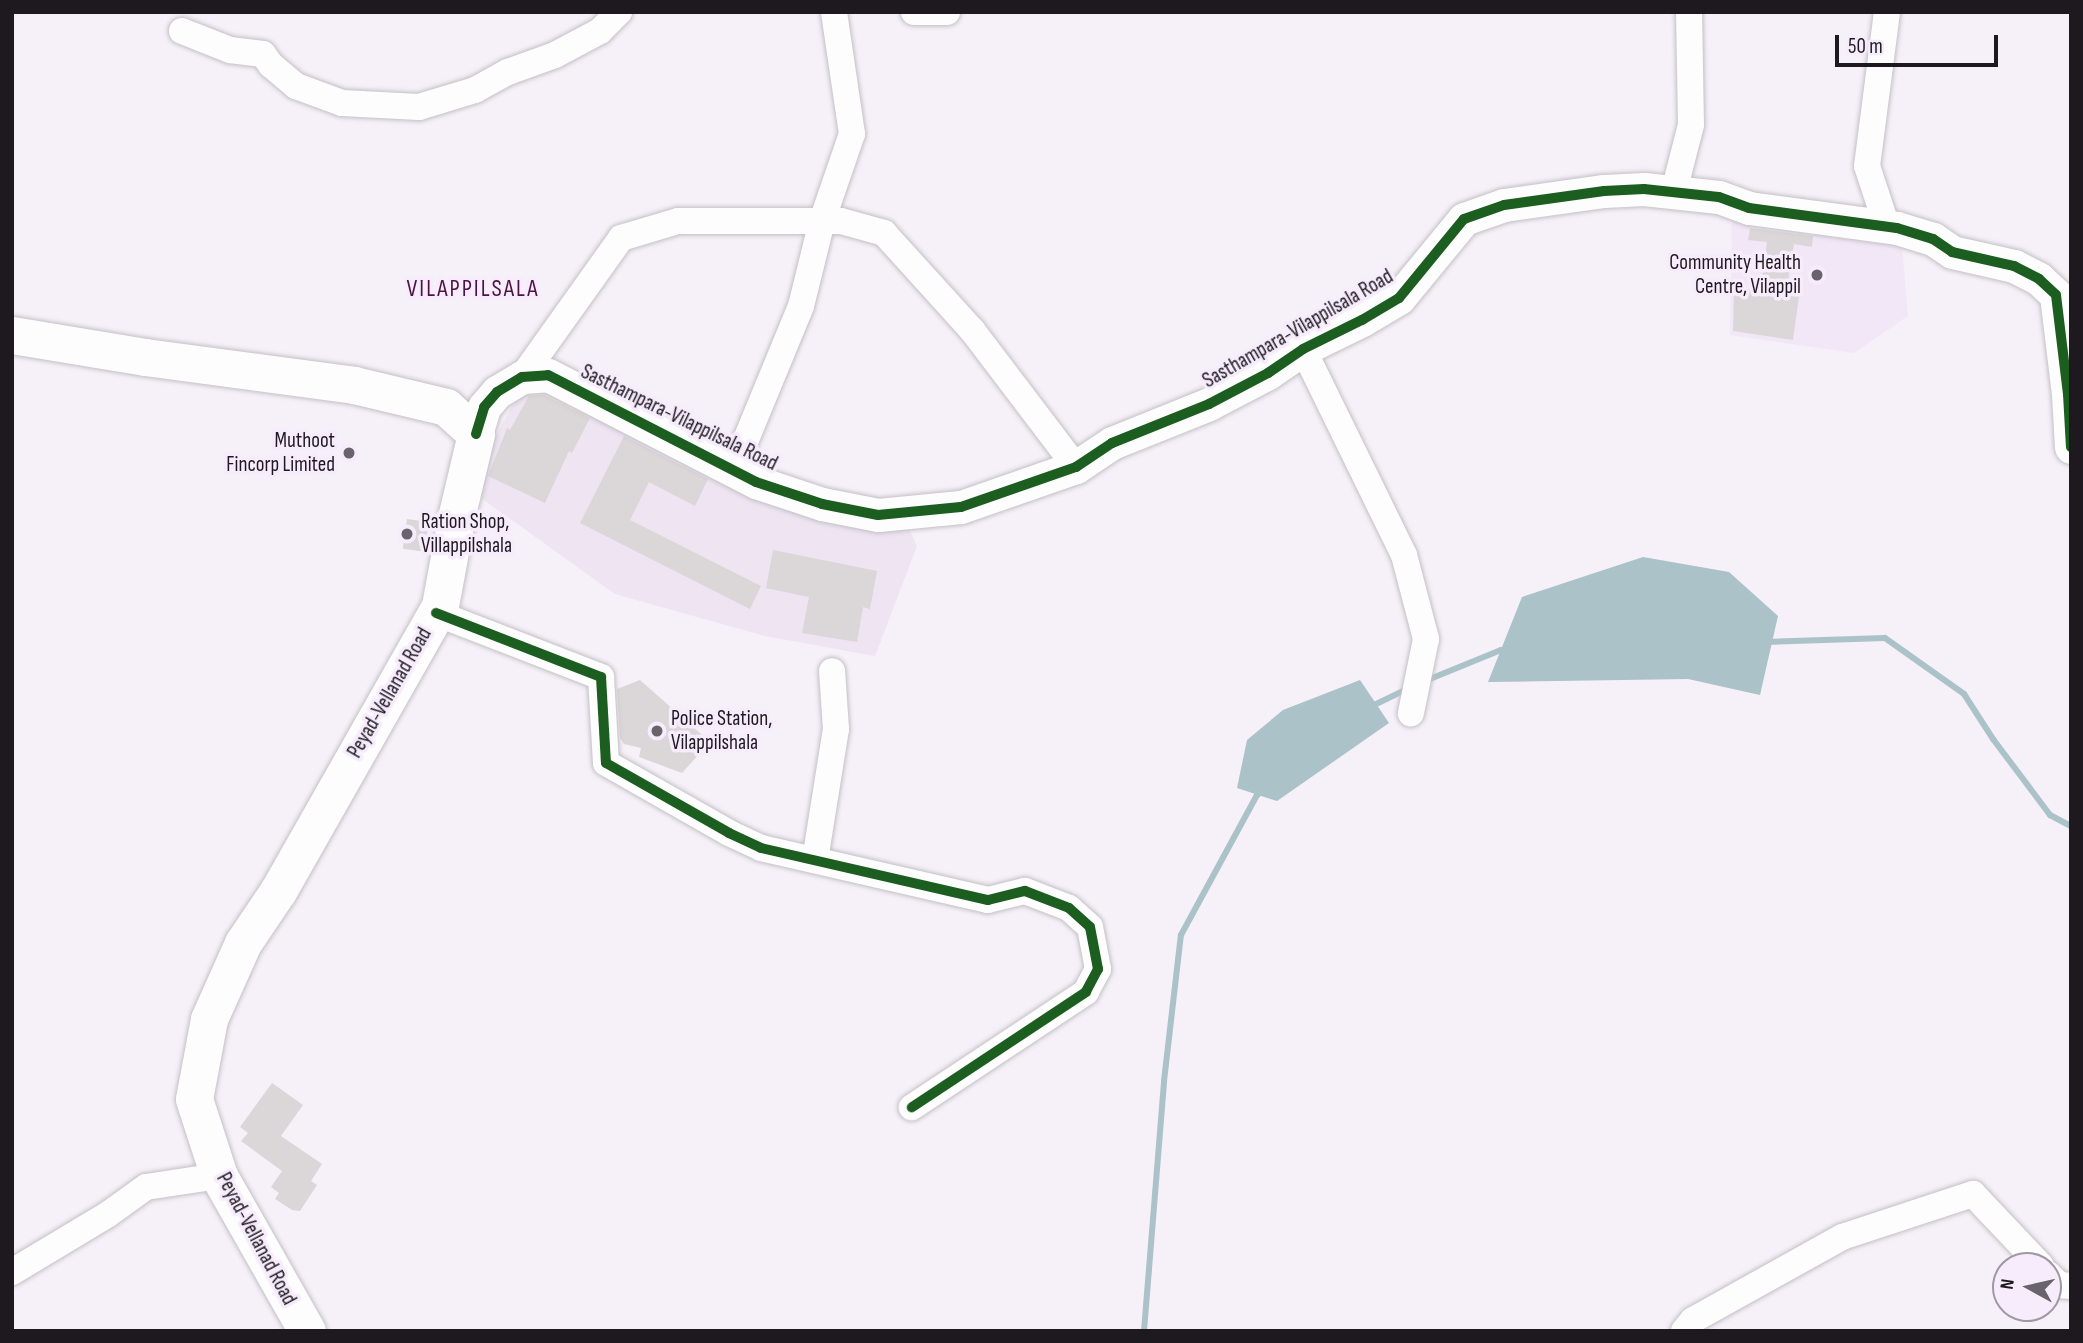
<!DOCTYPE html>
<html>
<head>
<meta charset="utf-8">
<style>
  body { margin:0 }
  #map { position:relative; width:2083px; height:1343px; overflow:hidden; background:#f6f0f8; font-family:"Sofia Sans Condensed",sans-serif }
  div>[style] { position:absolute }
  .built>* { inset:0; background:#f2e7f7 }
  .education>* { inset:0; background:#eee4f2 }
  .water>* { inset:0; background:#aac2c8 }
  .stream>* { height:6px; margin:-3px; padding:0 3px; transform-origin:3px; border-radius:3px; background:#aac2c8 }
  .building>* { inset:0; background:#dbd6d7; transform-origin:0 0 }
  .roads { filter:drop-shadow(0 0 2px #c4c0c6) drop-shadow(0 0 2px #c4c0c6) }
  .minor>* { height:26px; margin:-13px; padding:0 13px; transform-origin:13px; border-radius:13px; background:#fefdfe }
  .tertiary>* { height:33px; margin:-16.5px; padding:0 16.5px; transform-origin:16.5px; border-radius:16.5px; background:#fefdfe }
  .secondary>* { height:37px; margin:-18.5px; padding:0 18.5px; transform-origin:18.5px; border-radius:18.5px; background:#fefdfe }
  .cycleway>* { height:10px; margin:-5px; padding:0 5px; transform-origin:5px; border-radius:5px; background:#1b5e20 }
  .dots>* { width:19px; height:19px; translate:-50% -50%; box-sizing:border-box; border:4px solid #f7ecfc; border-radius:50% }
  span { translate:-50% -50%; white-space:nowrap; text-align:center; line-height:1.15; -webkit-text-stroke:7px #f7ecfc; paint-order:stroke }
  .poi-label { font-size:21px; color:#1d191f }
  .right { translate:-100% -50%; text-align:right }
  .left { translate:0 -50%; text-align:left }
  .street-label { font-size:21px; color:#1d191f }
  .quarter-label { font-size:24px; color:#4b1541; letter-spacing:2px }
  .frame { position:absolute; inset:0; border:14px solid #1d191f; pointer-events:none }
  .north { position:absolute; left:1992px; top:1252px; width:70px; height:70px; box-sizing:border-box; background:#f7ecfc; border:2px solid #a098a4; border-radius:50%; rotate:278deg; font-size:19px; font-weight:700; line-height:28px; text-align:center; color:#1d191f }
  .north::after { content:''; display:block; margin:auto; width:24px; height:32px; background:#69646b; clip-path:polygon(50% 0,100% 100%,50% 72%,0 100%) }
  .scale { position:absolute; left:1835px; top:35px; width:163px; height:32px; box-sizing:border-box; border:4px solid #1d191f; border-top:0; padding-left:9px; font-size:21px; line-height:24px; white-space:nowrap; color:#1d191f; -webkit-text-stroke:5px #f7ecfc; paint-order:stroke }
</style>
</head>
<body>
<div id="map">
  <div class="built">
    <div style="clip-path:polygon(1732px 208px,1901px 234px,1908px 316px,1854px 353px,1730px 335px)"></div>
  </div>
  <div class="education">
    <div style="clip-path:polygon(525px 383px,570px 391px,906px 523px,917px 546px,875px 656px,765px 636px,615px 594px,467px 488px)"></div>
  </div>
  <div class="water">
    <div style="clip-path:polygon(1643px 557px,1729px 572px,1778px 616px,1760px 695px,1688px 679px,1488px 682px,1522px 597px)"></div>
    <div style="clip-path:polygon(1360px 680px,1389px 723px,1277px 801px,1237px 788px,1247px 740px,1283px 710px)"></div>
  </div>
  <div class="stream">
    <div style="left:1765px;top:642px;width:120px;rotate:-1.9deg"></div>
    <div style="left:1885px;top:638px;width:97px;rotate:35.3deg"></div>
    <div style="left:1964px;top:694px;width:54px;rotate:57.2deg"></div>
    <div style="left:1993px;top:739px;width:95px;rotate:53.1deg"></div>
    <div style="left:2050px;top:815px;width:24px;rotate:28deg"></div>
    <div style="left:1425px;top:681px;width:82px;rotate:-22.2deg"></div>
    <div style="left:1501px;top:650px;width:8px;rotate:-7deg"></div>
    <div style="left:1368px;top:708px;width:46px;rotate:-26deg"></div>
    <div style="left:1144px;top:1331px;width:251px;rotate:-85.4deg"></div>
    <div style="left:1164px;top:1081px;width:147px;rotate:-83.4deg"></div>
    <div style="left:1181px;top:935px;width:159px;rotate:-61.5deg"></div>
    <div style="left:1257px;top:795px;width:9px;rotate:-36deg"></div>
  </div>
  <div class="building">
    <div style="clip-path:polygon(1750px 228px,1813px 236px,1812px 247px,1794px 244px,1786px 294px,1799px 296px,1793px 340px,1733px 331px,1734px 287px,1760px 291px,1767px 242px,1748px 240px)"></div>
    <div style="clip-path:polygon(544px 395px,590px 418px,572px 453px,569px 451px,545px 503px,488px 476px,507px 428px,510px 430px,529px 396px)"></div>
    <div style="clip-path:polygon(624px 436px,708px 479px,695px 506px,649px 482px,630px 520px,761px 586px,750px 609px,580px 523px)"></div>
    <div style="left:407px;top:519px;width:22px;height:30px;rotate:8deg"></div>
    <div style="clip-path:polygon(773px 550px,877px 571px,870px 609px,863px 607px,857px 642px,802px 633px,809px 597px,766px 588px)"></div>
    <div style="clip-path:polygon(640px 680px,710px 742px,682px 773px,639px 757px,641px 748px,624px 744px,620px 738px,617px 689px)"></div>
    <div style="clip-path:polygon(272px 1083px,303px 1105px,281px 1136px,322px 1164px,311px 1181px,317px 1185px,300px 1211px,292px 1210px,275px 1199px,279px 1193px,271px 1187px,282px 1171px,241px 1141px,248px 1133px,240px 1127px)"></div>
  </div>
  <div class="roads">
    <div class="minor">
      <div style="left:914px;top:12px;width:33px"></div>
      <div style="left:1887px;top:12px;width:155px;rotate:97.4deg"></div>
      <div style="left:1867px;top:166px;width:64px;rotate:71.8deg"></div>
      <div style="left:182px;top:31px;width:52px;rotate:21.6deg"></div>
      <div style="left:230px;top:50px;width:33px;rotate:7deg"></div>
      <div style="left:263px;top:54px;width:14px;rotate:54deg"></div>
      <div style="left:271px;top:65px;width:33px;rotate:40deg"></div>
      <div style="left:296px;top:86px;width:49px;rotate:20.3deg"></div>
      <div style="left:342px;top:103px;width:77px;rotate:3deg"></div>
      <div style="left:419px;top:107px;width:59px;rotate:-16.9deg"></div>
      <div style="left:475px;top:90px;width:38px;rotate:-29deg"></div>
      <div style="left:508px;top:72px;width:50px;rotate:-19.9deg"></div>
      <div style="left:555px;top:55px;width:51px;rotate:-28.1deg"></div>
      <div style="left:600px;top:31px;width:27px;rotate:-45deg"></div>
      <div style="left:1673px;top:195px;width:72px;rotate:-75.6deg"></div>
      <div style="left:1691px;top:125px;width:113px;rotate:-91deg"></div>
      <div style="left:1303px;top:349px;width:229px;rotate:63.9deg"></div>
      <div style="left:1404px;top:555px;width:87px;rotate:75.3deg"></div>
      <div style="left:1426px;top:639px;width:76px;rotate:101.5deg"></div>
      <div style="left:522px;top:377px;width:171px;rotate:-54.5deg"></div>
      <div style="left:621px;top:238px;width:59px;rotate:-16.6deg"></div>
      <div style="left:678px;top:221px;width:163px"></div>
      <div style="left:841px;top:221px;width:45px;rotate:15.6deg"></div>
      <div style="left:884px;top:233px;width:131px;rotate:47.8deg"></div>
      <div style="left:972px;top:330px;width:172px;rotate:52.8deg"></div>
      <div style="left:733px;top:471px;width:178px;rotate:-67.6deg"></div>
      <div style="left:801px;top:306px;width:88px;rotate:-76.1deg"></div>
      <div style="left:822px;top:221px;width:92px;rotate:-71deg"></div>
      <div style="left:852px;top:134px;width:123px;rotate:-98.4deg"></div>
      <div style="left:436px;top:613px;width:177px;rotate:21.2deg"></div>
      <div style="left:601px;top:677px;width:86px;rotate:86.7deg"></div>
      <div style="left:606px;top:763px;width:142px;rotate:29.6deg"></div>
      <div style="left:729px;top:833px;width:35px;rotate:25deg"></div>
      <div style="left:761px;top:848px;width:233px;rotate:12.9deg"></div>
      <div style="left:988px;top:900px;width:38px;rotate:-14deg"></div>
      <div style="left:1025px;top:891px;width:47px;rotate:21.1deg"></div>
      <div style="left:1069px;top:908px;width:28px;rotate:42deg"></div>
      <div style="left:1090px;top:927px;width:43px;rotate:79.2deg"></div>
      <div style="left:1098px;top:969px;width:26px;rotate:118deg"></div>
      <div style="left:1086px;top:992px;width:209px;rotate:146.5deg"></div>
      <div style="left:815px;top:860px;width:133px;rotate:-80.9deg"></div>
      <div style="left:836px;top:729px;width:58px;rotate:-93.9deg"></div>
      <div style="left:12px;top:1272px;width:111px;rotate:-31deg"></div>
      <div style="left:107px;top:1215px;width:48px;rotate:-35.7deg"></div>
      <div style="left:146px;top:1187px;width:74px;rotate:-8.6deg"></div>
      <div style="left:2048px;top:1274px;width:16px;rotate:45deg"></div>
      <div style="left:2059px;top:1285px;width:12px;rotate:5deg"></div>
      <div style="left:1684px;top:1331px;width:14px;rotate:-51deg"></div>
      <div style="left:1693px;top:1320px;width:171px;rotate:-29.1deg"></div>
      <div style="left:1842px;top:1237px;width:138px;rotate:-18.2deg"></div>
      <div style="left:1973px;top:1194px;width:99px;rotate:46.6deg"></div>
    </div>
    <div class="tertiary">
      <div style="left:476px;top:434px;width:28px;rotate:-73deg"></div>
      <div style="left:484px;top:407px;width:20px;rotate:-49deg"></div>
      <div style="left:497px;top:392px;width:29px;rotate:-31deg"></div>
      <div style="left:522px;top:377px;width:26px;rotate:-4deg"></div>
      <div style="left:548px;top:375px;width:234px;rotate:27.2deg"></div>
      <div style="left:756px;top:482px;width:70px;rotate:18.4deg"></div>
      <div style="left:822px;top:504px;width:57px;rotate:11.1deg"></div>
      <div style="left:878px;top:515px;width:83px;rotate:-5.5deg"></div>
      <div style="left:961px;top:507px;width:122px;rotate:-19.2deg"></div>
      <div style="left:1076px;top:467px;width:43px;rotate:-33.7deg"></div>
      <div style="left:1112px;top:443px;width:105px;rotate:-21.9deg"></div>
      <div style="left:1209px;top:404px;width:67px;rotate:-27.7deg"></div>
      <div style="left:1268px;top:373px;width:42px;rotate:-34.4deg"></div>
      <div style="left:1303px;top:349px;width:66px;rotate:-26.2deg"></div>
      <div style="left:1362px;top:320px;width:43px;rotate:-30.7deg"></div>
      <div style="left:1399px;top:298px;width:102px;rotate:-50.6deg"></div>
      <div style="left:1464px;top:219px;width:42px;rotate:-19.3deg"></div>
      <div style="left:1504px;top:205px;width:101px;rotate:-8deg"></div>
      <div style="left:1604px;top:191px;width:40px;rotate:-2.9deg"></div>
      <div style="left:1644px;top:189px;width:75px;rotate:6.1deg"></div>
      <div style="left:1719px;top:197px;width:32px;rotate:20deg"></div>
      <div style="left:1749px;top:208px;width:149px;rotate:7.7deg"></div>
      <div style="left:1897px;top:228px;width:38px;rotate:17deg"></div>
      <div style="left:1933px;top:239px;width:23px;rotate:34deg"></div>
      <div style="left:1952px;top:252px;width:64px;rotate:12.7deg"></div>
      <div style="left:2014px;top:266px;width:28px;rotate:27deg"></div>
      <div style="left:2039px;top:279px;width:23px;rotate:43deg"></div>
      <div style="left:2056px;top:295px;width:100px;rotate:83.1deg"></div>
      <div style="left:2068px;top:394px;width:53px;rotate:86.8deg"></div>
    </div>
    <div class="secondary">
      <div style="left:12px;top:335px;width:135px;rotate:9.4deg"></div>
      <div style="left:145px;top:357px;width:211px;rotate:7.6deg"></div>
      <div style="left:354px;top:385px;width:95px;rotate:13.4deg"></div>
      <div style="left:446px;top:407px;width:40px;rotate:42deg"></div>
      <div style="left:476px;top:434px;width:82px;rotate:103.4deg"></div>
      <div style="left:457px;top:514px;width:94px;rotate:100.5deg"></div>
      <div style="left:440px;top:606px;width:328px;rotate:119.6deg"></div>
      <div style="left:278px;top:891px;width:63px;rotate:123.9deg"></div>
      <div style="left:243px;top:943px;width:83px;rotate:114.1deg"></div>
      <div style="left:209px;top:1019px;width:81px;rotate:100.6deg"></div>
      <div style="left:194px;top:1099px;width:81px;rotate:72deg"></div>
      <div style="left:219px;top:1176px;width:178px;rotate:60.4deg"></div>
    </div>
  </div>
  <div class="cycleway">
    <div style="left:476px;top:434px;width:28px;rotate:-73deg"></div>
    <div style="left:484px;top:407px;width:20px;rotate:-49deg"></div>
    <div style="left:497px;top:392px;width:29px;rotate:-31deg"></div>
    <div style="left:522px;top:377px;width:26px;rotate:-4deg"></div>
    <div style="left:548px;top:375px;width:234px;rotate:27.2deg"></div>
    <div style="left:756px;top:482px;width:70px;rotate:18.4deg"></div>
    <div style="left:822px;top:504px;width:57px;rotate:11.1deg"></div>
    <div style="left:878px;top:515px;width:83px;rotate:-5.5deg"></div>
    <div style="left:961px;top:507px;width:122px;rotate:-19.2deg"></div>
    <div style="left:1076px;top:467px;width:43px;rotate:-33.7deg"></div>
    <div style="left:1112px;top:443px;width:105px;rotate:-21.9deg"></div>
    <div style="left:1209px;top:404px;width:67px;rotate:-27.7deg"></div>
    <div style="left:1268px;top:373px;width:42px;rotate:-34.4deg"></div>
    <div style="left:1303px;top:349px;width:66px;rotate:-26.2deg"></div>
    <div style="left:1362px;top:320px;width:43px;rotate:-30.7deg"></div>
    <div style="left:1399px;top:298px;width:102px;rotate:-50.6deg"></div>
    <div style="left:1464px;top:219px;width:42px;rotate:-19.3deg"></div>
    <div style="left:1504px;top:205px;width:101px;rotate:-8deg"></div>
    <div style="left:1604px;top:191px;width:40px;rotate:-2.9deg"></div>
    <div style="left:1644px;top:189px;width:75px;rotate:6.1deg"></div>
    <div style="left:1719px;top:197px;width:32px;rotate:20deg"></div>
    <div style="left:1749px;top:208px;width:149px;rotate:7.7deg"></div>
    <div style="left:1897px;top:228px;width:38px;rotate:17deg"></div>
    <div style="left:1933px;top:239px;width:23px;rotate:34deg"></div>
    <div style="left:1952px;top:252px;width:64px;rotate:12.7deg"></div>
    <div style="left:2014px;top:266px;width:28px;rotate:27deg"></div>
    <div style="left:2039px;top:279px;width:23px;rotate:43deg"></div>
    <div style="left:2056px;top:295px;width:100px;rotate:83.1deg"></div>
    <div style="left:2068px;top:394px;width:53px;rotate:86.8deg"></div>
    <div style="left:436px;top:613px;width:177px;rotate:21.2deg"></div>
    <div style="left:601px;top:677px;width:86px;rotate:86.7deg"></div>
    <div style="left:606px;top:763px;width:142px;rotate:29.6deg"></div>
    <div style="left:729px;top:833px;width:35px;rotate:25deg"></div>
    <div style="left:761px;top:848px;width:233px;rotate:12.9deg"></div>
    <div style="left:988px;top:900px;width:38px;rotate:-14deg"></div>
    <div style="left:1025px;top:891px;width:47px;rotate:21.1deg"></div>
    <div style="left:1069px;top:908px;width:28px;rotate:42deg"></div>
    <div style="left:1090px;top:927px;width:43px;rotate:79.2deg"></div>
    <div style="left:1098px;top:969px;width:26px;rotate:118deg"></div>
    <div style="left:1086px;top:992px;width:209px;rotate:146.5deg"></div>
  </div>
  <div class="dots">
    <div style="left:1817px;top:275px;background:#69646b"></div>
    <div style="left:349px;top:453px;background:#69646b"></div>
    <div style="left:407px;top:534px;background:#69646b"></div>
    <div style="left:657px;top:731px;background:#69646b"></div>
  </div>
  <div class="poi-label">
    <span class="right" style="left:1801px;top:275px">Community Health<br>Centre, Vilappil</span>
    <span class="right" style="left:335px;top:453px">Muthoot<br>Fincorp Limited</span>
    <span class="left" style="left:421px;top:534px">Ration Shop,<br>Villappilshala</span>
    <span class="left" style="left:671px;top:731px">Police Station,<br>Vilappilshala</span>
  </div>
  <div class="street-label">
    <span style="left:1298px;top:329px;rotate:-30deg">Sasthampara-Vilappilsala Road</span>
    <span style="left:679px;top:418px;rotate:26deg">Sasthampara-Vilappilsala Road</span>
    <span style="left:390px;top:693px;rotate:-60deg">Peyad-Vellanad Road</span>
    <span style="left:256px;top:1239px;rotate:62deg">Peyad-Vellanad Road</span>
  </div>
  <div class="quarter-label">
    <span style="left:473px;top:289px">VILAPPILSALA</span>
  </div>
  <div class="frame"></div>
  <div class="north">N</div>
  <div class="scale">50 m</div>
</div>
</body>
</html>
